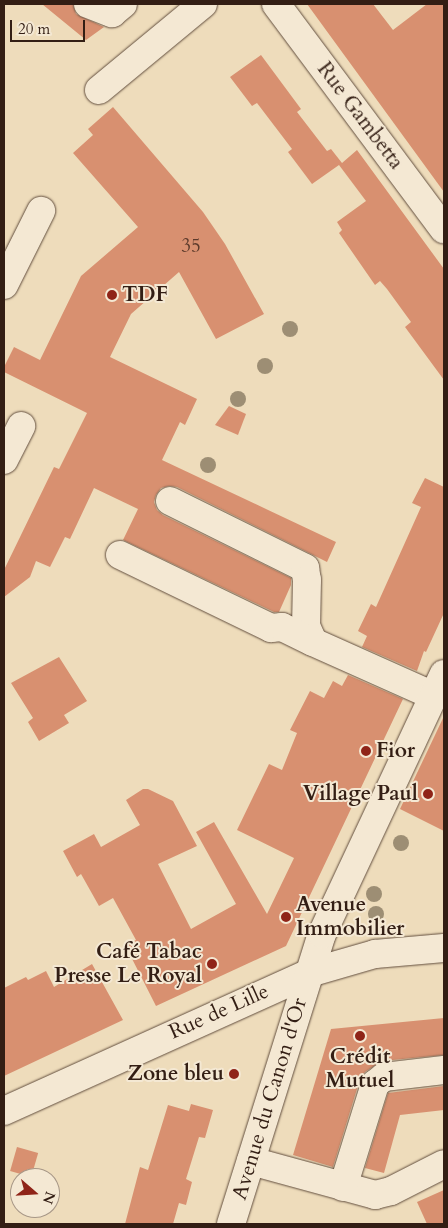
<!DOCTYPE html>
<html>
<head>
<meta charset="utf-8">
<style>
  body { margin:0 }
  #map { position:relative; width:448px; height:1228px; overflow:hidden; background:#eedcbb; font-family:Cardo,serif }
  div>[style] { position:absolute }
  .building>* { inset:0; background:#d89070; transform-origin:0 0 }
  .roads { filter:drop-shadow(0 0 1px #624e3e) drop-shadow(0 0 1px #624e3e) }
  .minor>* { height:28px; margin:-14px; padding:0 14px; transform-origin:14px; border-radius:14px; background:#f4e8d3 }
  .trees>* { width:16px; height:16px; margin:-8px; border-radius:50%; background:#9d8e74 }
  .dots>* { width:14px; height:14px; translate:-50% -50%; box-sizing:border-box; border:2px solid #f4e8d3; border-radius:50% }
  span { translate:-50% -50%; white-space:nowrap; text-align:center; line-height:1.15; -webkit-text-stroke:4px #f4e8d3; paint-order:stroke }
  .number-label { font-size:19px; color:#5c3a2b }
  .number-label span { -webkit-text-stroke-width:0 }
  .street-label { font-size:21px; color:#331e14 }
  .poi-label { font-size:21px; color:#331e14; font-weight:700 }
  .left { translate:0 -50%; text-align:left }
  .right { translate:-100% -50%; text-align:right }
  .frame { position:absolute; inset:0; border:5px solid #331e14; pointer-events:none }
  .north { position:absolute; left:10px; top:1168px; width:50px; height:50px; box-sizing:border-box; background:#f4e8d3; border:1px solid #a79787; border-radius:50%; rotate:109deg; font-size:14px; font-weight:700; line-height:20px; text-align:center; color:#331e14 }
  .north::after { content:''; display:block; margin:auto; width:18px; height:22px; background:#8f2418; clip-path:polygon(50% 0,100% 100%,50% 72%,0 100%) }
  .scale { position:absolute; left:10px; top:20px; width:75px; height:22px; box-sizing:border-box; border:2px solid #331e14; border-top:0; padding-left:6px; font-size:15px; line-height:18px; white-space:nowrap; color:#331e14; -webkit-text-stroke:4px #f4e8d3; paint-order:stroke }
</style>
</head>
<body>
<div id="map">
  <div class="building">
    <div style="clip-path:polygon(42px 4px,73px 4px,76px 14px,104px 27px,86px 40px)"></div>
    <div style="clip-path:polygon(307px 4px,373px 4px,393px 30px,427px 4px,444px 4px,444px 192px)"></div>
    <div style="clip-path:polygon(261px 55px,301px 109px,297px 112px,327px 151px,331px 149px,342px 163px,357px 150px,444px 269px,444px 380px,405px 327px,411px 322px,387px 289px,380px 281px,375px 285px,339px 233px,342px 230px,337px 222px,366px 201px,339px 165px,312px 184px,288px 152px,292px 149px,257px 103px,252px 106px,230px 77px)"></div>
    <div style="clip-path:polygon(113px 107px,203px 212px,225px 244px,264px 314px,216px 339px,179px 272px,131px 314px,110px 357px,197px 399px,185px 425px,180px 422px,162px 460px,336px 542px,327px 562px,177px 487px,169px 486px,161px 488px,156px 495px,154px 502px,157px 510px,163px 515px,291px 578px,291px 585px,279px 612px,274px 612px,123px 540px,138px 509px,94px 488px,70px 539px,65px 537px,50px 567px,36px 561px,30px 577px,4px 597px,4px 570px,54px 467px,59px 469px,87px 413px,4px 372px,4px 367px,14px 347px,40px 360px,81px 276px,138px 227px,73px 153px,93px 135px,88px 129px)"></div>
    <div style="clip-path:polygon(229px 406px,246px 414px,238px 435px,215px 425px)"></div>
    <div style="clip-path:polygon(425px 478px,444px 487px,444px 613px,426px 652px,424px 651px,417px 671px,362px 647px,367px 636px,358px 631px,371px 604px,376px 607px,421px 507px,412px 503px)"></div>
    <div style="clip-path:polygon(59px 657px,87px 701px,64px 715px,69px 723px,39px 741px,28px 722px,33px 718px,11px 683px)"></div>
    <div style="clip-path:polygon(348px 675px,403px 699px,286px 946px,156px 1006px,125px 945px,136px 940px,113px 898px,99px 906px,81px 874px,77px 877px,63px 851px,94px 834px,101px 847px,140px 825px,126px 800px,143px 789px,148px 789px,173px 801px,197px 846px,158px 864px,191px 929px,236px 904px,196px 832px,214px 822px,267px 914px,294px 858px,237px 830px,269px 764px,282px 770px,297px 733px,290px 730px,310px 691px,324px 698px,333px 681px,342px 686px)"></div>
    <div style="clip-path:polygon(444px 716px,444px 831px,400px 809px)"></div>
    <div style="clip-path:polygon(92px 964px,123px 1020px,4px 1076px,4px 988px,26px 977px,28px 980px,46px 971px,54px 987px)"></div>
    <div style="clip-path:polygon(444px 1018px,444px 1055px,382px 1061px,365px 1072px,360px 1079px,333px 1167px,293px 1155px,331px 1029px)"></div>
    <div style="clip-path:polygon(444px 1086px,444px 1110px,400px 1115px,384px 1173px,365px 1168px,388px 1093px)"></div>
    <div style="clip-path:polygon(191px 1104px,213px 1110px,205px 1138px,199px 1137px,186px 1179px,192px 1182px,186px 1205px,179px 1203px,173px 1224px,125px 1224px,140px 1167px,148px 1170px,168px 1105px,189px 1111px)"></div>
    <div style="left:17px;top:1147px;width:22px;height:25px;rotate:16deg"></div>
    <div style="clip-path:polygon(444px 1190px,444px 1224px,427px 1224px,417px 1202px)"></div>
  </div>
  <div class="roads">
    <div class="minor">
      <div style="left:88px;top:4px;width:26px;rotate:21deg"></div>
      <div style="left:112px;top:13px;width:14px;rotate:-39deg"></div>
      <div style="left:276px;top:4px;width:281px;rotate:53.3deg"></div>
      <div style="left:99px;top:90px;width:135px;rotate:-39.6deg"></div>
      <div style="left:4px;top:285px;width:83px;rotate:-63.4deg"></div>
      <div style="left:4px;top:460px;width:38px;rotate:-63deg"></div>
      <div style="left:170px;top:501px;width:151px;rotate:26.4deg"></div>
      <div style="left:305px;top:568px;width:12px;rotate:81deg"></div>
      <div style="left:307px;top:580px;width:46px;rotate:91.2deg"></div>
      <div style="left:306px;top:626px;width:17px;rotate:66deg"></div>
      <div style="left:313px;top:642px;width:133px;rotate:24.1deg"></div>
      <div style="left:120px;top:555px;width:168px;rotate:25.8deg"></div>
      <div style="left:271px;top:628px;width:11px;rotate:-5deg"></div>
      <div style="left:282px;top:627px;width:34px;rotate:26deg"></div>
      <div style="left:4px;top:1111px;width:335px;rotate:-24.3deg"></div>
      <div style="left:309px;top:973px;width:69px;rotate:-16.1deg"></div>
      <div style="left:375px;top:954px;width:69px;rotate:-5deg"></div>
      <div style="left:251px;top:1161px;width:129px;rotate:15.3deg"></div>
      <div style="left:375px;top:1195px;width:16px;rotate:-14deg"></div>
      <div style="left:391px;top:1191px;width:59px;rotate:-27deg"></div>
      <div style="left:343px;top:1187px;width:108px;rotate:-72.7deg"></div>
      <div style="left:375px;top:1084px;width:11px;rotate:-38deg"></div>
      <div style="left:384px;top:1077px;width:60px;rotate:-6.7deg"></div>
      <div style="left:231px;top:1224px;width:304px;rotate:-72.6deg"></div>
      <div style="left:322px;top:934px;width:287px;rotate:-64.9deg"></div>
    </div>
  </div>
  <div class="trees">
    <div style="left:290px;top:329px"></div>
    <div style="left:265px;top:366px"></div>
    <div style="left:238px;top:399px"></div>
    <div style="left:208px;top:465px"></div>
    <div style="left:401px;top:843px"></div>
    <div style="left:374px;top:894px"></div>
    <div style="left:376px;top:914px"></div>
  </div>
  <div class="dots">
    <div style="left:112px;top:295px;background:#8f2418"></div>
    <div style="left:366px;top:751px;background:#8f2418"></div>
    <div style="left:428px;top:794px;background:#8f2418"></div>
    <div style="left:286px;top:917px;background:#8f2418"></div>
    <div style="left:212px;top:964px;background:#8f2418"></div>
    <div style="left:360px;top:1036px;background:#8f2418"></div>
    <div style="left:234px;top:1074px;background:#8f2418"></div>
  </div>
  <div class="number-label">
    <span style="left:191px;top:247px">35</span>
  </div>
  <div class="street-label">
    <span style="left:360px;top:116px;rotate:53deg">Rue Gambetta</span>
    <span style="left:219px;top:1012px;rotate:-24deg">Rue de Lille</span>
    <span style="left:270px;top:1099px;rotate:-73deg">Avenue du Canon d'Or</span>
  </div>
  <div class="poi-label">
    <span class="left" style="left:122px;top:295px">TDF</span>
    <span class="left" style="left:376px;top:751px">Fior</span>
    <span class="right" style="left:418px;top:794px">Village Paul</span>
    <span class="left" style="left:296px;top:917px">Avenue<br>Immobilier</span>
    <span class="right" style="left:202px;top:964px">Café Tabac<br>Presse Le Royal</span>
    <span style="left:360px;top:1069px">Crédit<br>Mutuel</span>
    <span class="right" style="left:224px;top:1074px">Zone bleu</span>
  </div>
  <div class="frame"></div>
  <div class="north">N</div>
  <div class="scale">20 m</div>
</div>
</body>
</html>
